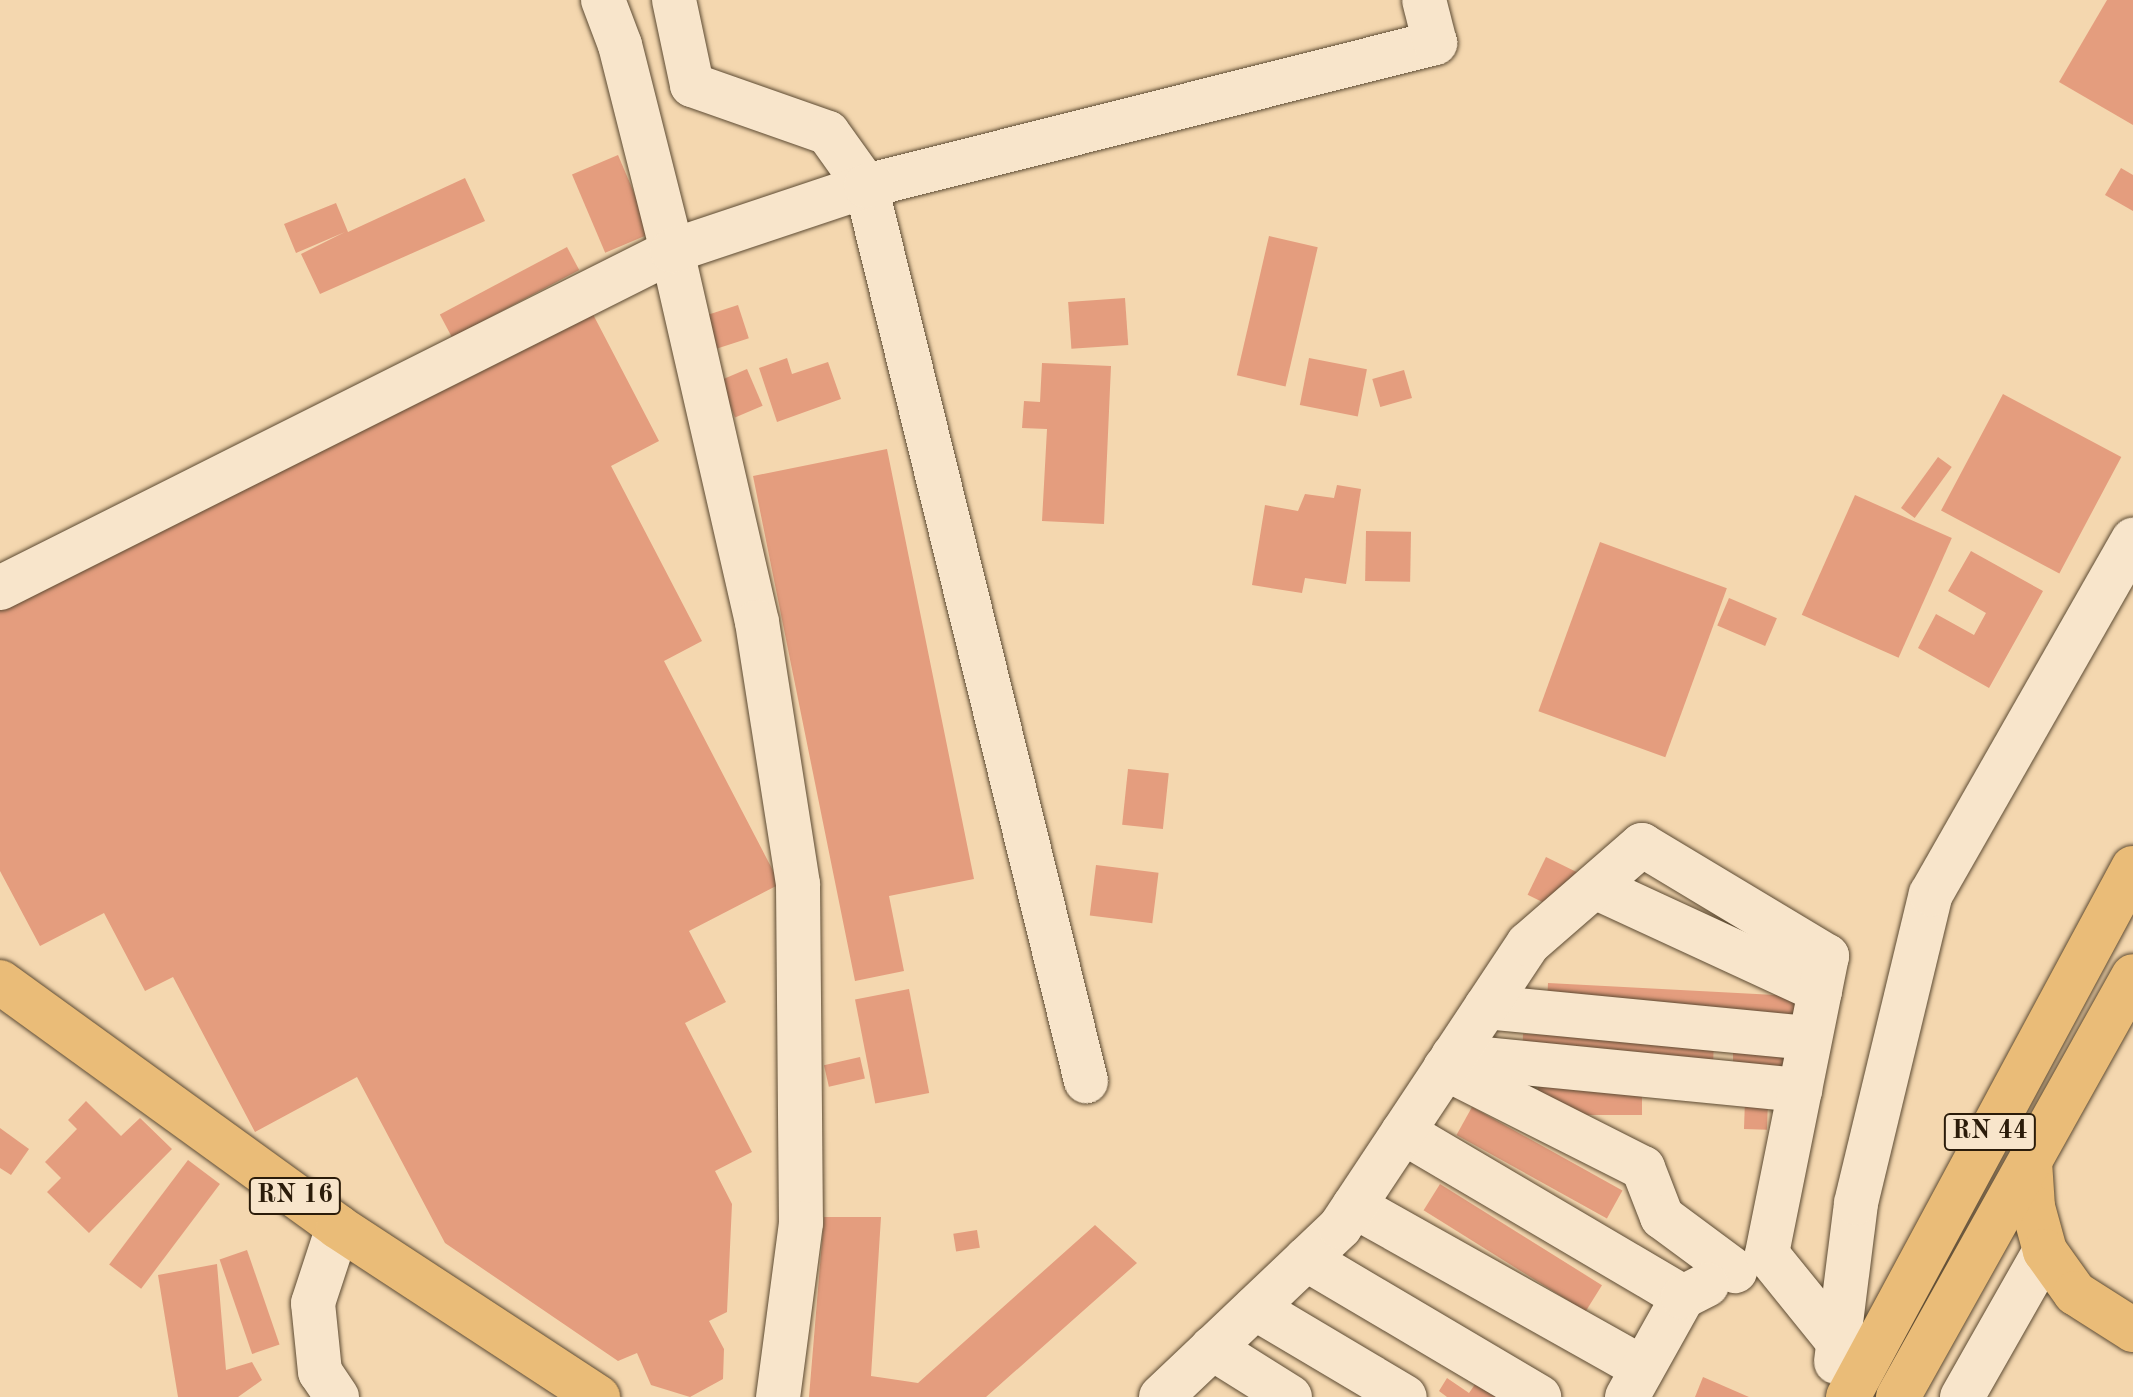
<!DOCTYPE html>
<html>
<head>
<meta charset="utf-8">
<style>
  body { margin:0 }
  #map { position:relative; width:2133px; height:1397px; overflow:hidden; background:#f4d7af; font-family:"Old Standard TT",serif }
  div>[style] { position:absolute }
  .building>* { inset:0; background:#e49d7e; transform-origin:0 0 }
  .roads { filter:drop-shadow(0 0 2px #5d4b33) drop-shadow(0 0 2px #5d4b33) }
  .minor>* { height:44px; margin:-22px; padding:0 22px; transform-origin:22px; border-radius:22px; background:#f8e5cb }
  .major>* { height:44px; margin:-22px; padding:0 22px; transform-origin:22px; border-radius:22px; background:#eabc78 }
  .highway>* { height:44px; margin:-22px; padding:0 22px; transform-origin:22px; border-radius:22px; background:#eabc78 }
  span { translate:-50% -50%; white-space:nowrap; text-align:center; line-height:1.15; -webkit-text-stroke:7px #f8e5cb; paint-order:stroke }
  .shield-label span { padding:2px 6px; background:#f8e5cb; border:2px solid; border-radius:6px; -webkit-text-stroke-width:0 }
  .shield-label { font-size:26px; color:#2b1c0a; font-weight:700 }
</style>
</head>
<body>
<div id="map">
  <div class="building">
    <div style="clip-path:polygon(2107px 0,2133px 0,2133px 125px,2059px 82px)"></div>
    <div style="left:618px;top:155px;width:85px;height:50px;rotate:67deg"></div>
    <div style="clip-path:polygon(2121px 168px,2133px 175px,2133px 211px,2105px 195px)"></div>
    <div style="clip-path:polygon(465px 178px,485px 221px,320px 294px,301px 254px,345px 232px,296px 253px,284px 224px,336px 203px,348px 232px)"></div>
    <div style="left:1269px;top:236px;width:50px;height:143px;rotate:13deg"></div>
    <div style="left:567px;top:247px;width:26px;height:144px;rotate:62deg"></div>
    <div style="clip-path:polygon(584px 297px,659px 441px,611px 466px,702px 641px,664px 661px,780px 884px,689px 931px,726px 1002px,685px 1023px,752px 1152px,715px 1171px,732px 1204px,727px 1312px,709px 1321px,724px 1349px,723px 1379px,690px 1397px,651px 1385px,637px 1353px,618px 1361px,445px 1243px,357px 1077px,255px 1132px,173px 977px,145px 991px,104px 913px,40px 946px,0 871px,0 604px)"></div>
    <div style="left:1125px;top:298px;width:47px;height:57px;rotate:86deg"></div>
    <div style="left:738px;top:305px;width:35px;height:34px;rotate:72deg"></div>
    <div style="clip-path:polygon(787px 358px,792px 374px,828px 362px,841px 399px,777px 422px,759px 368px)"></div>
    <div style="left:1309px;top:358px;width:59px;height:48px;rotate:11deg"></div>
    <div style="clip-path:polygon(1042px 363px,1111px 366px,1104px 524px,1042px 521px,1047px 429px,1022px 428px,1024px 401px,1040px 402px)"></div>
    <div style="left:747px;top:369px;width:40px;height:30px;rotate:67deg"></div>
    <div style="left:1404px;top:370px;width:29px;height:33px;rotate:74deg"></div>
    <div style="left:2003px;top:394px;width:134px;height:132px;rotate:28deg"></div>
    <div style="clip-path:polygon(887px 449px,974px 879px,889px 896px,904px 971px,855px 981px,753px 476px)"></div>
    <div style="left:1938px;top:457px;width:17px;height:63px;rotate:36deg"></div>
    <div style="clip-path:polygon(1337px 485px,1361px 489px,1346px 584px,1305px 578px,1302px 593px,1252px 585px,1265px 505px,1298px 511px,1305px 494px,1334px 498px)"></div>
    <div style="left:1855px;top:495px;width:106px;height:131px;rotate:24deg"></div>
    <div style="left:1366px;top:531px;width:45px;height:50px;rotate:1deg"></div>
    <div style="left:1600px;top:542px;width:135px;height:180px;rotate:20deg"></div>
    <div style="clip-path:polygon(1971px 551px,2043px 591px,1989px 688px,1918px 648px,1936px 614px,1974px 635px,1986px 613px,1948px 591px)"></div>
    <div style="left:1729px;top:598px;width:52px;height:30px;rotate:23deg"></div>
    <div style="left:1128px;top:769px;width:41px;height:56px;rotate:6deg"></div>
    <div style="left:1546px;top:857px;width:34px;height:42px;rotate:26deg"></div>
    <div style="left:1096px;top:865px;width:63px;height:51px;rotate:7deg"></div>
    <div style="left:1548px;top:983px;width:256px;height:30px;rotate:3deg"></div>
    <div style="left:909px;top:989px;width:106px;height:55px;rotate:79deg"></div>
    <div style="left:1523px;top:1034px;width:191px;height:31px;rotate:2deg"></div>
    <div style="left:1733px;top:1048px;width:59px;height:31px"></div>
    <div style="left:860px;top:1057px;width:22px;height:37px;rotate:77deg"></div>
    <div style="left:1538px;top:1083px;width:104px;height:32px"></div>
    <div style="left:1745px;top:1100px;width:23px;height:29px;rotate:2deg"></div>
    <div style="clip-path:polygon(86px 1101px,121px 1136px,140px 1118px,172px 1149px,89px 1233px,47px 1192px,61px 1178px,45px 1162px,77px 1129px,68px 1120px)"></div>
    <div style="left:1472px;top:1107px;width:172px;height:32px;rotate:29deg"></div>
    <div style="clip-path:polygon(0 1128px,29px 1149px,11px 1175px,0 1168px)"></div>
    <div style="left:188px;top:1160px;width:40px;height:131px;rotate:37deg"></div>
    <div style="left:1440px;top:1184px;width:191px;height:31px;rotate:32deg"></div>
    <div style="clip-path:polygon(824px 1217px,881px 1217px,871px 1376px,918px 1383px,1095px 1225px,1137px 1263px,986px 1397px,809px 1397px)"></div>
    <div style="left:977px;top:1230px;width:18px;height:24px;rotate:81deg"></div>
    <div style="left:247px;top:1250px;width:100px;height:29px;rotate:71deg"></div>
    <div style="clip-path:polygon(217px 1264px,226px 1370px,252px 1362px,262px 1380px,238px 1397px,178px 1397px,158px 1275px)"></div>
    <div style="clip-path:polygon(1703px 1377px,1749px 1397px,1695px 1397px)"></div>
    <div style="clip-path:polygon(1447px 1378px,1469px 1393px,1478px 1380px,1503px 1397px,1447px 1397px,1439px 1391px)"></div>
  </div>
  <div class="roads">
    <div class="minor">
      <div style="left:603px;top:0;width:48px;rotate:69.3deg"></div>
      <div style="left:620px;top:45px;width:212px;rotate:75.8deg"></div>
      <div style="left:672px;top:251px;width:381px;rotate:77.1deg"></div>
      <div style="left:757px;top:622px;width:265px;rotate:81.1deg"></div>
      <div style="left:798px;top:884px;width:339px;rotate:89.5deg"></div>
      <div style="left:801px;top:1223px;width:176px;rotate:97.5deg"></div>
      <div style="left:674px;top:0;width:87px;rotate:78deg"></div>
      <div style="left:692px;top:85px;width:144px;rotate:19.4deg"></div>
      <div style="left:828px;top:133px;width:65px;rotate:54.4deg"></div>
      <div style="left:866px;top:186px;width:922px;rotate:76.19deg"></div>
      <div style="left:0;top:588px;width:752px;rotate:-26.63deg"></div>
      <div style="left:672px;top:251px;width:205px;rotate:-18.5deg"></div>
      <div style="left:866px;top:186px;width:587px;rotate:-14.11deg"></div>
      <div style="left:1435px;top:43px;width:44px;rotate:-104.3deg"></div>
      <div style="left:1595px;top:887px;width:248px;rotate:24.8deg"></div>
      <div style="left:1486px;top:1007px;width:325px;rotate:5.5deg"></div>
      <div style="left:1453px;top:1056px;width:349px;rotate:5.6deg"></div>
      <div style="left:1445px;top:1068px;width:222px;rotate:26.8deg"></div>
      <div style="left:1643px;top:1168px;width:53px;rotate:68.8deg"></div>
      <div style="left:1662px;top:1217px;width:91px;rotate:36.5deg"></div>
      <div style="left:1403px;top:1132px;width:325px;rotate:30.5deg"></div>
      <div style="left:1354px;top:1206px;width:331px;rotate:29.3deg"></div>
      <div style="left:1306px;top:1259px;width:271px;rotate:30.6deg"></div>
      <div style="left:1255px;top:1308px;width:174px;rotate:30.7deg"></div>
      <div style="left:1212px;top:1348px;width:92px;rotate:32.1deg"></div>
      <div style="left:1836px;top:1362px;width:160px;rotate:-82.8deg"></div>
      <div style="left:1856px;top:1203px;width:318px;rotate:-76.4deg"></div>
      <div style="left:1931px;top:894px;width:408px;rotate:-60.3deg"></div>
      <div style="left:337px;top:1397px;width:30px;rotate:-124deg"></div>
      <div style="left:320px;top:1372px;width:69px;rotate:-95.8deg"></div>
      <div style="left:313px;top:1303px;width:80px;rotate:-71.8deg"></div>
      <div style="left:1161px;top:1397px;width:247px;rotate:-43.5deg"></div>
      <div style="left:1340px;top:1227px;width:340px;rotate:-56.4deg"></div>
      <div style="left:1528px;top:944px;width:151px;rotate:-41deg"></div>
      <div style="left:1642px;top:845px;width:216px;rotate:31deg"></div>
      <div style="left:1827px;top:956px;width:304px;rotate:101.4deg"></div>
      <div style="left:1767px;top:1254px;width:114px;rotate:51deg"></div>
      <div style="left:1627px;top:1397px;width:115px;rotate:-60.8deg"></div>
      <div style="left:1683px;top:1297px;width:27px;rotate:-27deg"></div>
      <div style="left:1962px;top:1397px;width:168px;rotate:-60.4deg"></div>
    </div>
    <div class="major">
      <div style="left:0;top:982px;width:417px;rotate:35.9deg"></div>
      <div style="left:338px;top:1227px;width:311px;rotate:33.2deg"></div>
      <div style="left:2030px;top:1162px;width:45px;rotate:86.2deg"></div>
      <div style="left:2033px;top:1207px;width:46px;rotate:74.7deg"></div>
      <div style="left:2045px;top:1251px;width:52px;rotate:54.5deg"></div>
      <div style="left:2075px;top:1293px;width:69px;rotate:32.5deg"></div>
    </div>
    <div class="highway">
      <div style="left:1848px;top:1397px;width:601px;rotate:-61.69deg"></div>
      <div style="left:1898px;top:1397px;width:482px;rotate:-60.8deg"></div>
    </div>
  </div>
  <div class="shield-label">
    <span style="left:1990px;top:1132px">RN 44</span>
    <span style="left:295px;top:1196px">RN 16</span>
  </div>
</div>
</body>
</html>
